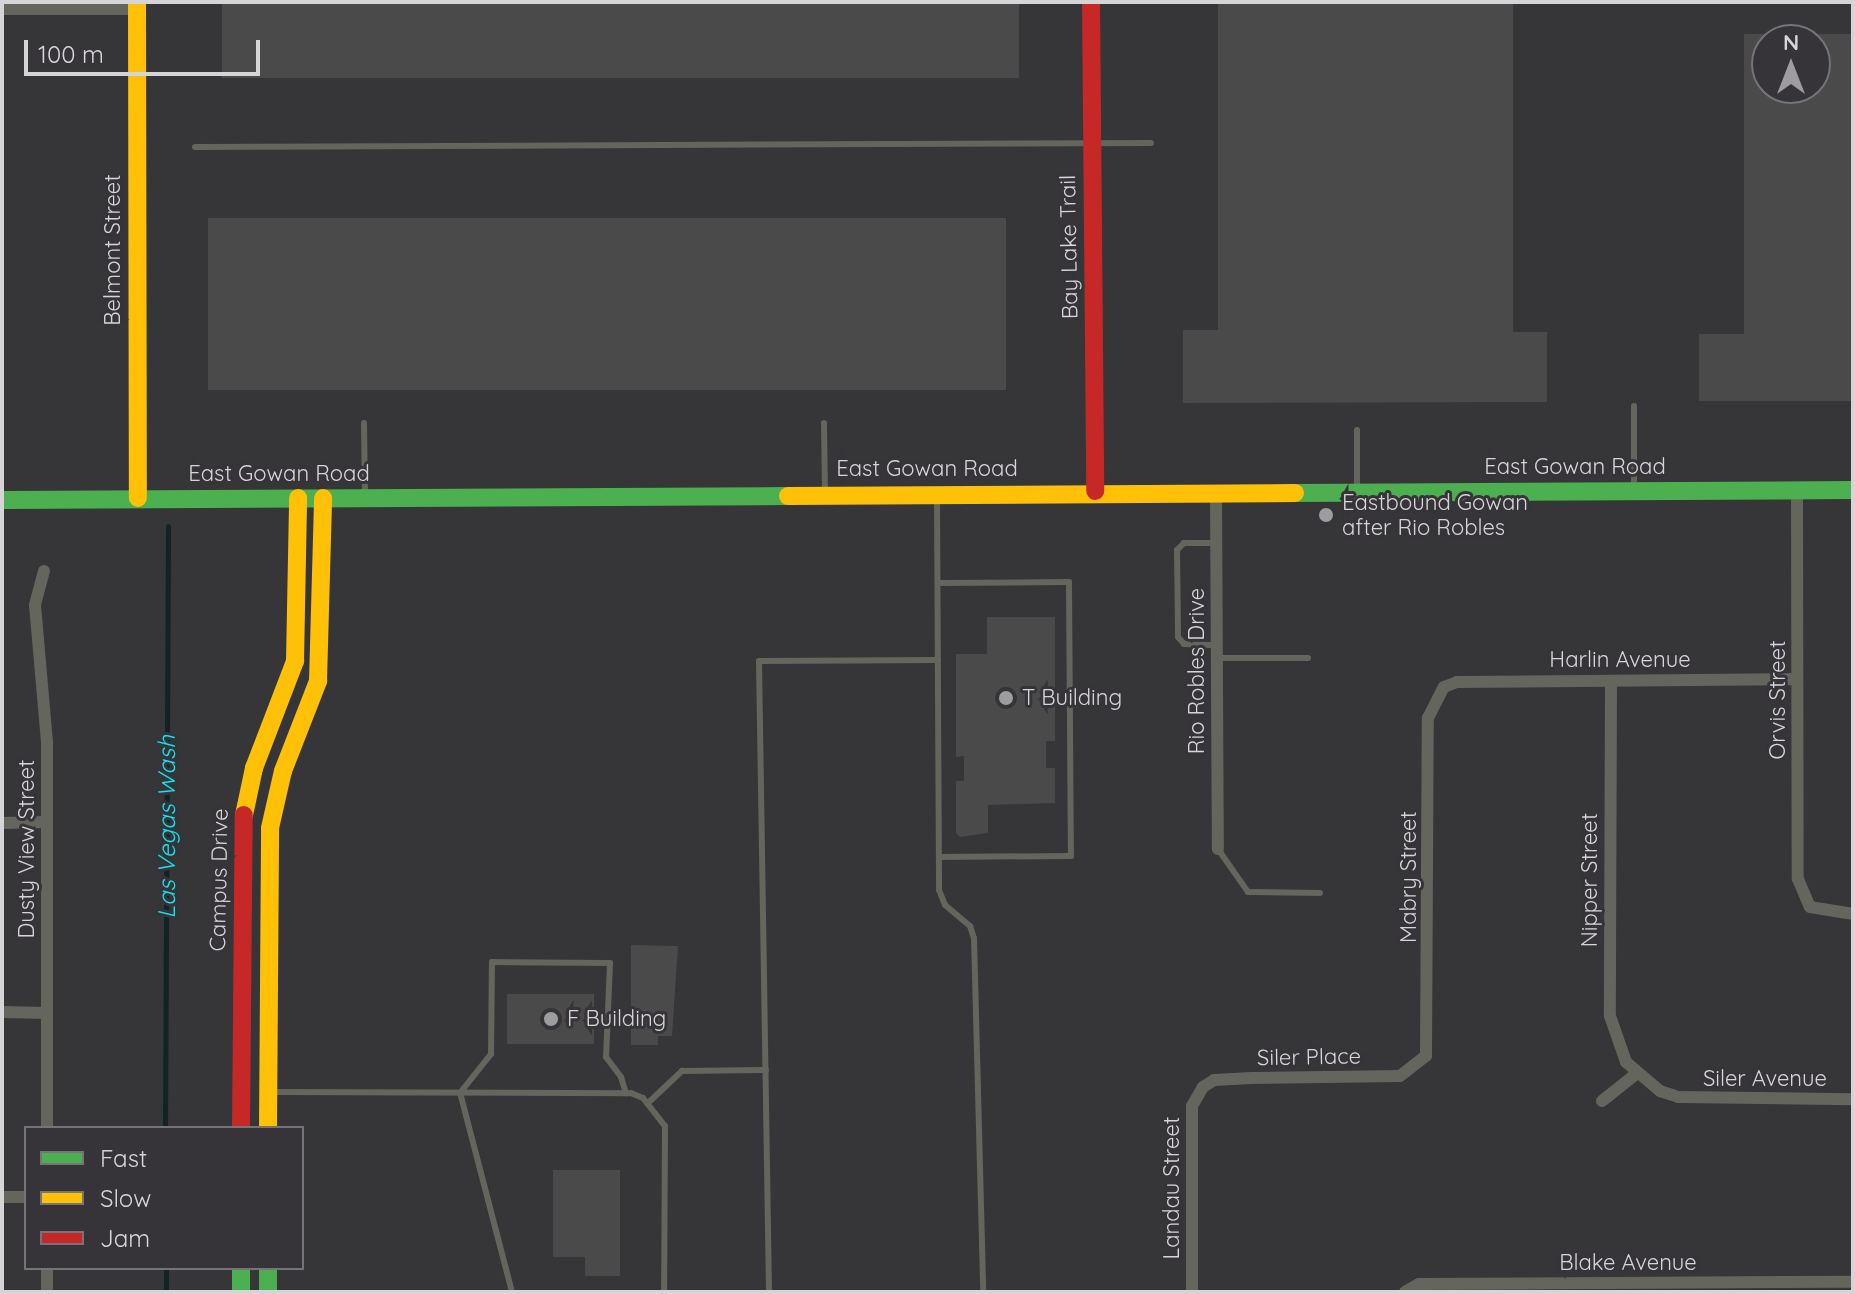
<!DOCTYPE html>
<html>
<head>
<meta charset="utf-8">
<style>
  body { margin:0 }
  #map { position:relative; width:1855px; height:1294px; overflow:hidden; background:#363537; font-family:Quicksand,sans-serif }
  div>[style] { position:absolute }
  .stream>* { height:5px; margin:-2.5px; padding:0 2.5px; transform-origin:2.5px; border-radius:2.5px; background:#132223 }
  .building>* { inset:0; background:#4b4a4b; transform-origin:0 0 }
  .lane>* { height:6px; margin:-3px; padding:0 3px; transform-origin:3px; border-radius:3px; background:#64655d }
  .street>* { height:12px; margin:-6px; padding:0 6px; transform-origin:6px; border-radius:6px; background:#64655d }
  .fast>* { height:18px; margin:-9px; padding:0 9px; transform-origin:9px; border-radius:9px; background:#4caf50 }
  .slow>* { height:18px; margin:-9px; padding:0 9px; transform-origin:9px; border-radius:9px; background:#ffc107 }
  .jam>* { height:18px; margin:-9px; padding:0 9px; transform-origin:9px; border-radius:9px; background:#c62828 }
  .dots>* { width:22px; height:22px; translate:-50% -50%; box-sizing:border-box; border:4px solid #363438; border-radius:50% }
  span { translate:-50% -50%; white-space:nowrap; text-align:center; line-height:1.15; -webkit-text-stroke:6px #363438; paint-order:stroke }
  .street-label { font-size:22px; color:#d5d4d7 }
  .poi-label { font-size:22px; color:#d5d4d7 }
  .left { translate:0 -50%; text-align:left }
  .water-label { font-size:24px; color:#0ee5f0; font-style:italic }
  .frame { position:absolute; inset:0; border:4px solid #d5d4d7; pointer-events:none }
  .legend { position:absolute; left:24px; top:1126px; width:280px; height:144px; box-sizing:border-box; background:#363438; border:2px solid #767478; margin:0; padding:10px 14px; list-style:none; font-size:24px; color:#d5d4d7 }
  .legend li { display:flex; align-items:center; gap:16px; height:40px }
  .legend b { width:40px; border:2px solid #767478 }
  .north { position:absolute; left:1751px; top:24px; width:80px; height:80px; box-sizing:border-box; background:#363438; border:2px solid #767478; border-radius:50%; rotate:0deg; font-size:22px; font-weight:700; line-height:32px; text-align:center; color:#d5d4d7 }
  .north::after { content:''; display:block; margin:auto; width:28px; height:36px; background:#9d9c9f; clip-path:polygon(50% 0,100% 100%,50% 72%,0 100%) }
  .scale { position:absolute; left:24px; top:40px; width:236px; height:36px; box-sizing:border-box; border:4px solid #d5d4d7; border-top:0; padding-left:10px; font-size:24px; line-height:28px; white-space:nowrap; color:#d5d4d7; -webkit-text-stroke:6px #363438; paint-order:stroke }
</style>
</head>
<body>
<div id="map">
  <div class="stream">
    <div style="left:165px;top:1128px;width:602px;rotate:-89.71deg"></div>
    <div style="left:166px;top:1268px;width:24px;rotate:90deg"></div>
  </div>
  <div class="building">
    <div style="left:222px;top:2px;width:797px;height:76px"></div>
    <div style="clip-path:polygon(1218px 2px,1513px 2px,1513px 332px,1547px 332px,1547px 402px,1183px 403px,1183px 330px,1218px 330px)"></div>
    <div style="clip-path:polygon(1744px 34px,1767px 34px,1767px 88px,1815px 88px,1815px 34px,1853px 34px,1853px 401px,1699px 401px,1699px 334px,1744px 334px)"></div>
    <div style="left:1006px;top:218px;width:172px;height:798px;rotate:90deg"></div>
    <div style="clip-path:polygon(987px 617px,1055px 617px,1055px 741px,1046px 741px,1046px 768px,1055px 768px,1055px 803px,988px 805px,988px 833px,960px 837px,956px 833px,956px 781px,964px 781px,964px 756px,956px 757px,956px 654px,987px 654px)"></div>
    <div style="clip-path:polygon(631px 945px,678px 946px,672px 1036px,658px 1036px,658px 1045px,631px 1045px)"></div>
    <div style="left:507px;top:994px;width:87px;height:50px"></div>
    <div style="clip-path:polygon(553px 1170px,620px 1170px,620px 1276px,585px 1276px,585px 1257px,553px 1257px)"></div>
  </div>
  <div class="lane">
    <div style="left:195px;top:147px;width:956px;rotate:-0.24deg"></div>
    <div style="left:1634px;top:406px;width:84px;rotate:90deg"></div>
    <div style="left:364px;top:423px;width:72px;rotate:89.2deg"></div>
    <div style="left:824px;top:423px;width:68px;rotate:89.2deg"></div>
    <div style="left:1357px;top:430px;width:60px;rotate:90deg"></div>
    <div style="left:937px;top:498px;width:392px;rotate:89.7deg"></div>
    <div style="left:939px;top:890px;width:16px;rotate:68deg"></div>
    <div style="left:945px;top:905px;width:33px;rotate:40deg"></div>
    <div style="left:970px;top:926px;width:13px;rotate:72deg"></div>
    <div style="left:974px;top:938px;width:354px;rotate:88.5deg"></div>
    <div style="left:1217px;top:543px;width:33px;rotate:180deg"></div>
    <div style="left:1184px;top:543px;width:10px;rotate:135deg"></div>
    <div style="left:1177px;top:550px;width:87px;rotate:89.3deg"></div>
    <div style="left:1178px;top:637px;width:9px;rotate:49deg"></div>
    <div style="left:1184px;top:644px;width:33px;rotate:2deg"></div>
    <div style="left:938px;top:583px;width:131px;rotate:-0.4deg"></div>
    <div style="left:1069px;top:582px;width:274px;rotate:89.6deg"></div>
    <div style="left:1071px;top:856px;width:132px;rotate:179.6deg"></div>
    <div style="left:1217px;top:658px;width:91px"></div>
    <div style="left:1218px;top:849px;width:52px;rotate:55.1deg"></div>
    <div style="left:1248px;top:892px;width:72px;rotate:0.8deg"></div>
    <div style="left:272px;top:1092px;width:359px;rotate:0.2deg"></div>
    <div style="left:631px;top:1093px;width:13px;rotate:23deg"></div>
    <div style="left:643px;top:1098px;width:36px;rotate:52deg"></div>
    <div style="left:665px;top:1126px;width:166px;rotate:90.3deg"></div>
    <div style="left:648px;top:1103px;width:47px;rotate:-43.3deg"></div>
    <div style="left:682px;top:1071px;width:84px;rotate:-0.7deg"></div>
    <div style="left:512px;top:1292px;width:206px;rotate:-104.6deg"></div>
    <div style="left:460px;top:1093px;width:50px;rotate:-51.5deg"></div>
    <div style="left:491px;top:1054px;width:92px;rotate:-89.4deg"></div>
    <div style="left:492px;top:962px;width:118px;rotate:0.5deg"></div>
    <div style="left:610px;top:963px;width:94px;rotate:92.4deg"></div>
    <div style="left:606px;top:1057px;width:25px;rotate:53deg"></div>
    <div style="left:621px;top:1077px;width:17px;rotate:73deg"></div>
    <div style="left:769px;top:1292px;width:631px;rotate:-90.91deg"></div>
    <div style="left:759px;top:661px;width:179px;rotate:-0.3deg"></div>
  </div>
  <div class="street">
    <div style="left:2px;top:9px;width:135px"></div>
    <div style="left:1797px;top:490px;width:389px;rotate:89.9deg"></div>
    <div style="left:1798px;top:879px;width:30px;rotate:67deg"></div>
    <div style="left:1810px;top:907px;width:44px;rotate:9.2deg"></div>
    <div style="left:1216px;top:493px;width:356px;rotate:89.7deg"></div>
    <div style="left:44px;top:571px;width:35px;rotate:105deg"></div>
    <div style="left:35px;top:605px;width:138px;rotate:85deg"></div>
    <div style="left:47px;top:742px;width:386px;rotate:90deg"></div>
    <div style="left:1611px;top:681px;width:335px;rotate:90.2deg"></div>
    <div style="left:1610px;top:1016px;width:49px;rotate:70.8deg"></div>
    <div style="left:1626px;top:1062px;width:45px;rotate:40.5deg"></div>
    <div style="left:1660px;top:1091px;width:19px;rotate:18deg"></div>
    <div style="left:1678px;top:1097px;width:175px;rotate:0.7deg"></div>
    <div style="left:2px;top:823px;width:45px;rotate:-1.3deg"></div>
    <div style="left:2px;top:1012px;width:45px;rotate:1.3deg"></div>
    <div style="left:1602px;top:1101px;width:43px;rotate:-38.5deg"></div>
    <div style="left:2px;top:1197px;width:24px"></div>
    <div style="left:47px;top:1268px;width:24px;rotate:90deg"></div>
    <div style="left:1192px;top:1292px;width:186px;rotate:-90deg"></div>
    <div style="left:1192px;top:1106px;width:22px;rotate:-60deg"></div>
    <div style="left:1203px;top:1087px;width:13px;rotate:-32deg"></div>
    <div style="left:1214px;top:1080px;width:38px;rotate:-3deg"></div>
    <div style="left:1252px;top:1078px;width:148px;rotate:-0.8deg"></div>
    <div style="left:1400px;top:1076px;width:33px;rotate:-38deg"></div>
    <div style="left:1426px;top:1056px;width:338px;rotate:-89.7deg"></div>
    <div style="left:1428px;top:718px;width:35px;rotate:-63deg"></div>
    <div style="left:1444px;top:687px;width:14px;rotate:-21deg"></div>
    <div style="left:1457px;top:682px;width:340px;rotate:-0.5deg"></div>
    <div style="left:1405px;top:1292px;width:16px;rotate:-30deg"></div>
    <div style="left:1419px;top:1284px;width:434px;rotate:-0.3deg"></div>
  </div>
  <div class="fast">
    <div style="left:1295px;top:493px;width:558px;rotate:-0.31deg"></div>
    <div style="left:2px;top:500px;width:786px;rotate:-0.29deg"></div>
    <div style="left:241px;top:1268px;width:24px;rotate:90deg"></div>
    <div style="left:268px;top:1268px;width:24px;rotate:90deg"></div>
  </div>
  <div class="slow">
    <div style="left:137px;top:2px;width:496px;rotate:89.9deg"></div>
    <div style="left:788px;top:496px;width:507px;rotate:-0.34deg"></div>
    <div style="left:244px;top:815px;width:48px;rotate:-78deg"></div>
    <div style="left:254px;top:768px;width:115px;rotate:-69deg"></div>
    <div style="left:295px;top:661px;width:163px;rotate:-88.9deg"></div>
    <div style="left:268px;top:1128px;width:300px;rotate:-89.6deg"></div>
    <div style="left:270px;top:828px;width:58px;rotate:-77.2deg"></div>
    <div style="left:283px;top:771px;width:97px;rotate:-68.7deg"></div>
    <div style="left:318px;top:681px;width:183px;rotate:-88.4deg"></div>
  </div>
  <div class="jam">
    <div style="left:1091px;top:2px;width:489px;rotate:89.5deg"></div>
    <div style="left:241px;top:1128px;width:313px;rotate:-89.5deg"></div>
  </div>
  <div class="dots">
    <div style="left:1326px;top:515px;background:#9d9c9f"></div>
    <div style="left:1006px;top:698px;background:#9d9c9f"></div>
    <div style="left:551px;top:1019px;background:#9d9c9f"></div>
  </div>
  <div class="street-label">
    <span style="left:1069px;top:247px;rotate:-91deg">Bay Lake Trail</span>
    <span style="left:113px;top:250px;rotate:-90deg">Belmont Street</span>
    <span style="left:1575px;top:467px">East Gowan Road</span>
    <span style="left:927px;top:469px">East Gowan Road</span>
    <span style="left:279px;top:474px">East Gowan Road</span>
    <span style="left:1620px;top:660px">Harlin Avenue</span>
    <span style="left:1197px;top:671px;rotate:-90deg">Rio Robles Drive</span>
    <span style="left:1778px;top:700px;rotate:-90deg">Orvis Street</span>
    <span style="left:27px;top:849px;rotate:-90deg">Dusty View Street</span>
    <span style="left:1409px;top:877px;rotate:-90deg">Mabry Street</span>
    <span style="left:219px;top:880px;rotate:-89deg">Campus Drive</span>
    <span style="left:1590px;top:880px;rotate:-90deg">Nipper Street</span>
    <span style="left:1309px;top:1057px;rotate:-1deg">Siler Place</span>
    <span style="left:1765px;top:1079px">Siler Avenue</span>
    <span style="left:1172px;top:1188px;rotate:-90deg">Landau Street</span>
    <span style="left:1628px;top:1263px">Blake Avenue</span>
  </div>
  <div class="poi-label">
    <span class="left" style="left:1342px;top:515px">Eastbound Gowan<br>after Rio Robles</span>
    <span class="left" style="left:1022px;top:698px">T Building</span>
    <span class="left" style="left:567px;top:1019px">F Building</span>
  </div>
  <div class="water-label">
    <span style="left:167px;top:827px;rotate:-90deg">Las Vegas Wash</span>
  </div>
  <div class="frame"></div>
  <ul class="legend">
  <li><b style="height:10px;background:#4caf50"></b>Fast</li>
  <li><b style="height:10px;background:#ffc107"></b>Slow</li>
  <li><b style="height:10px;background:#c62828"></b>Jam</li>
  </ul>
  <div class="north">N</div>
  <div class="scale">100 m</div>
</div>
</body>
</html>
